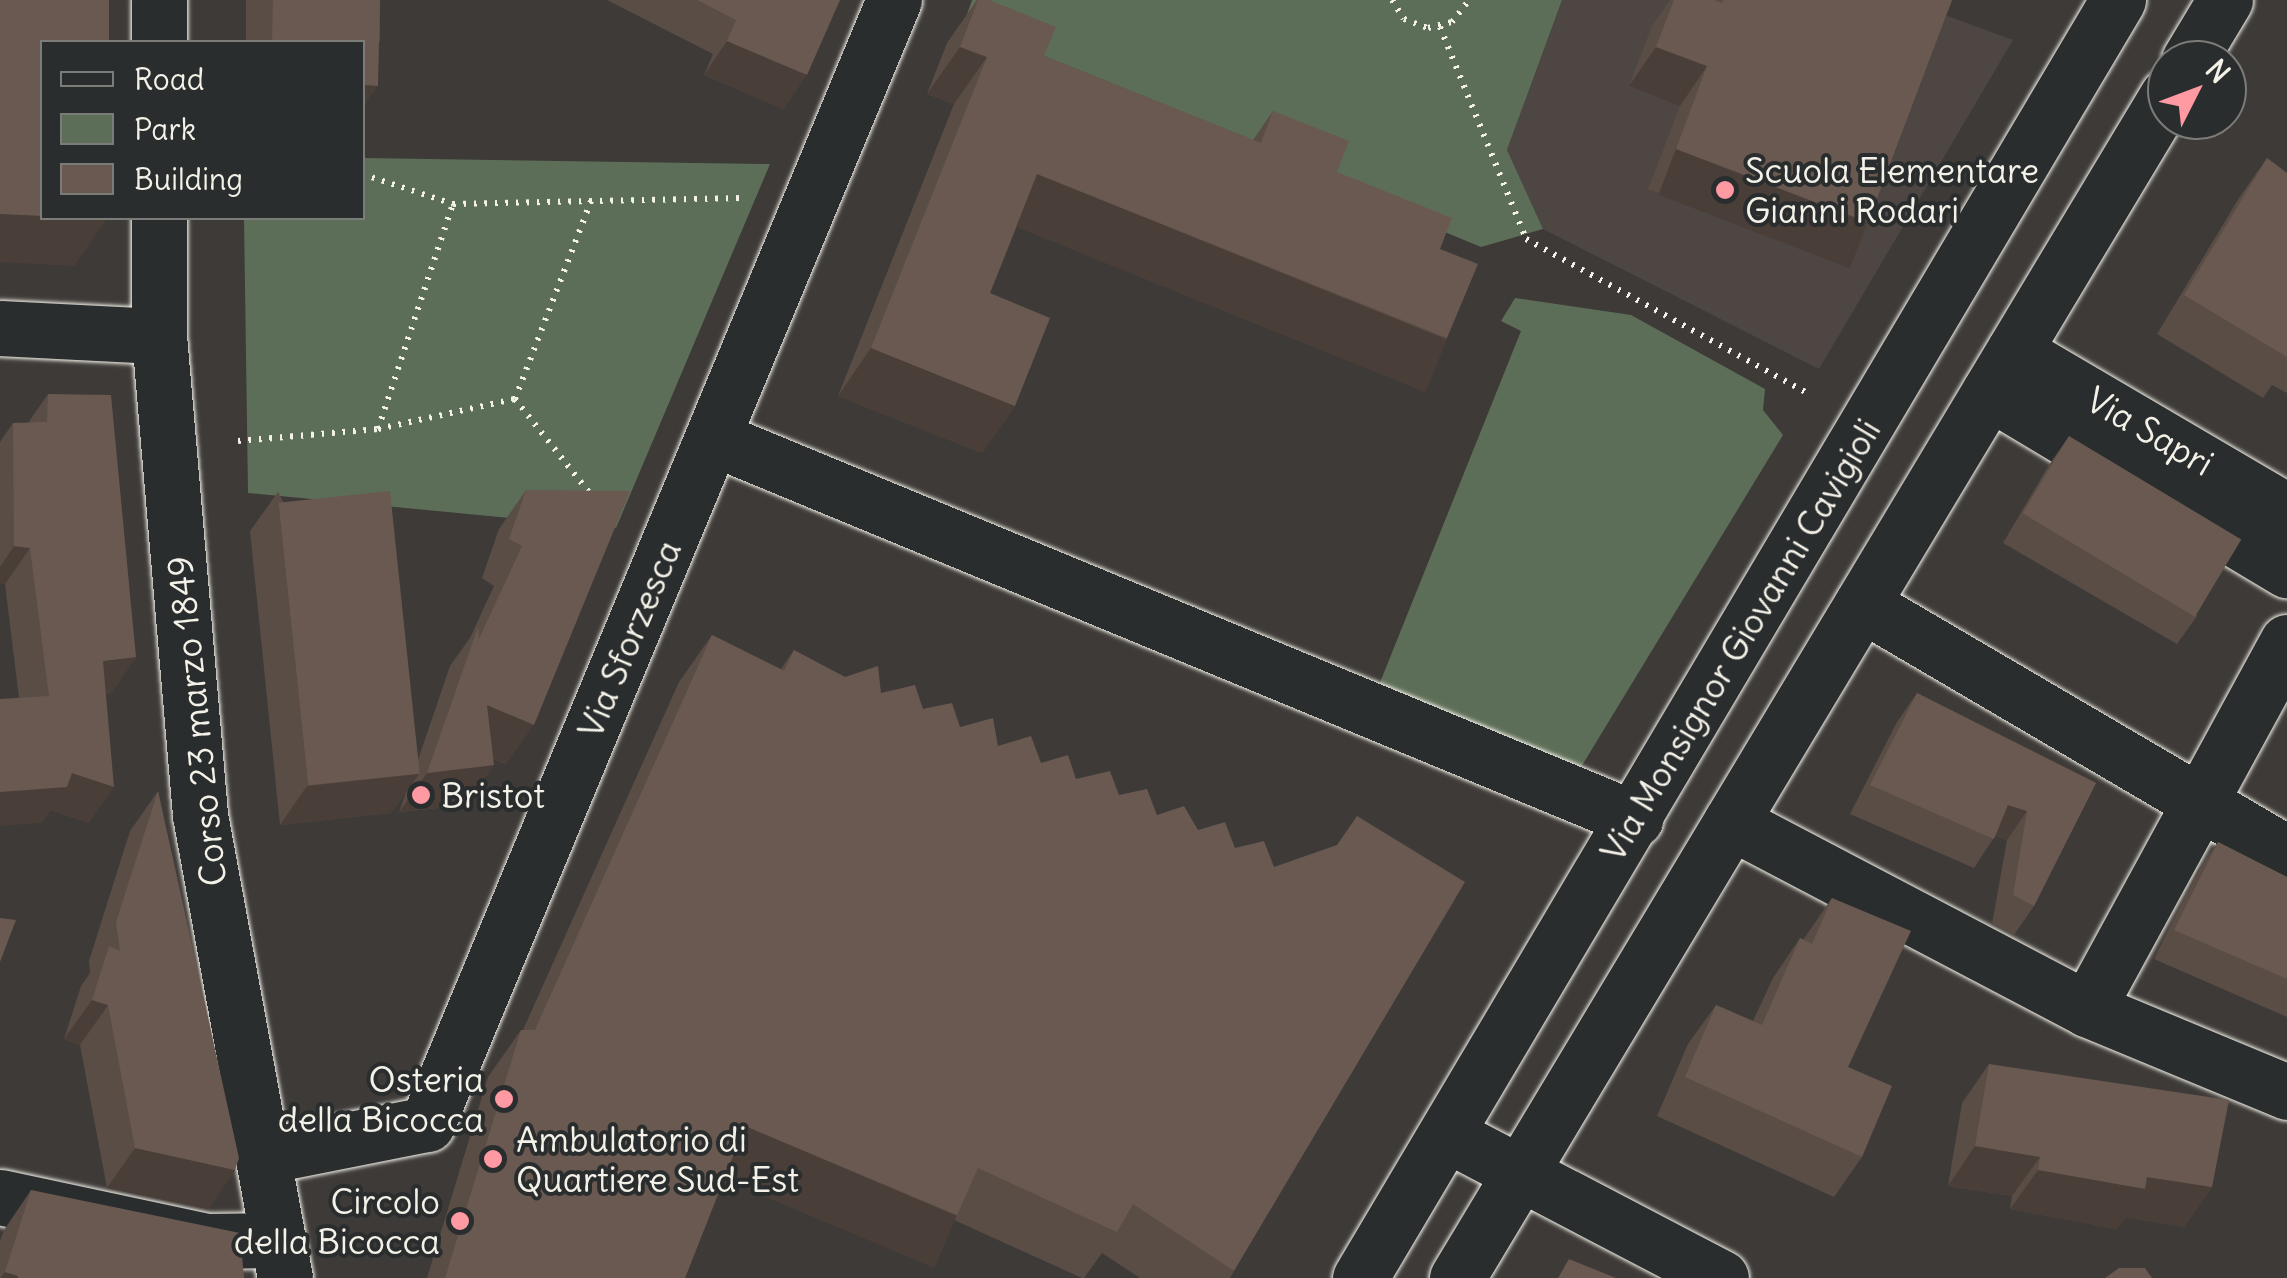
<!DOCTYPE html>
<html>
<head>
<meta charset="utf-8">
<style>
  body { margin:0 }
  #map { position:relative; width:2287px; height:1278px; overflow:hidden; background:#3d3a38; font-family:Delius,sans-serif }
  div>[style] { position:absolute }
  .built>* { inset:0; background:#4d4643 }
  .green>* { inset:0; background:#5d6e58 }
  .path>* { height:6px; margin-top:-3px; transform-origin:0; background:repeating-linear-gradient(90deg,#f4f1e8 0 2.5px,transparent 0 10.5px) }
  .roads { filter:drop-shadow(0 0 2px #f4f1e8) drop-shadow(0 0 2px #f4f1e8) }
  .minor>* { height:55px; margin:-27.5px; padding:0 27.5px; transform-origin:27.5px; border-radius:27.5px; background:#2a2d2e }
  .major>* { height:55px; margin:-27.5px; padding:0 27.5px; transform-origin:27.5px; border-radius:27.5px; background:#2a2d2e }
  .wall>* { inset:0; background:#5a4d46; transform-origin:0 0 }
  .shaded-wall>* { inset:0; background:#4a3e39; transform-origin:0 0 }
  .building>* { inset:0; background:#695951; transform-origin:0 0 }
  .dots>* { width:28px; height:28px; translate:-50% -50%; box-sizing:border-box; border:5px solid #2a2d2e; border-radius:50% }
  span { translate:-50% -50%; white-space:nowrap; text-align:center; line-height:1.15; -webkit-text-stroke:8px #2a2d2e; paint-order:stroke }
  .poi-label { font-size:35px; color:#f4f1e8 }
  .left { translate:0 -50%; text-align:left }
  .right { translate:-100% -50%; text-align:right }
  .street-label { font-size:35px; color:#f4f1e8 }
  .legend { position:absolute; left:40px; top:40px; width:325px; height:180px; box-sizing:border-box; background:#2a2d2e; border:2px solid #7b7b78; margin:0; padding:12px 18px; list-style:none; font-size:30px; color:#f4f1e8 }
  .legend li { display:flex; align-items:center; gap:20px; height:50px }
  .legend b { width:50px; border:2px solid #7b7b78 }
  .north { position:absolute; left:2147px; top:40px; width:100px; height:100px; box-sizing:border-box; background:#2a2d2e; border:2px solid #7b7b78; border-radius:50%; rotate:48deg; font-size:28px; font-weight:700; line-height:40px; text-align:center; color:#f4f1e8 }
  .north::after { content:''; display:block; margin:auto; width:35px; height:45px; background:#ff9aa2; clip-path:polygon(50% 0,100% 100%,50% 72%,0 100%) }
</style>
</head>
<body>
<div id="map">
  <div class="built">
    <div style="clip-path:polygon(1562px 0,1904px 0,2013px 40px,1819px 369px,1543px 229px,1507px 151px)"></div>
  </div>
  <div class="green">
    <div style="clip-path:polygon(972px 0,1562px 0,1507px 150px,1543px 229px,1481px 247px,961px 32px)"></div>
    <div style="clip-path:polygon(363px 158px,770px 164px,616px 528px,248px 493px,244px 218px,362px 218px)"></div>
    <div style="clip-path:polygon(1515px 298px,1631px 315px,1765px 389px,1763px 410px,1783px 435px,1575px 777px,1375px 695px,1521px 331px,1501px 321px)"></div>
  </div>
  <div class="path">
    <div style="left:1392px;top:0;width:22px;rotate:58deg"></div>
    <div style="left:1404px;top:19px;width:26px;rotate:21deg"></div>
    <div style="left:1428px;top:28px;width:25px;rotate:-14deg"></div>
    <div style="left:1452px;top:22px;width:28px;rotate:-52deg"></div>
    <div style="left:1440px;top:27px;width:229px;rotate:67.9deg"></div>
    <div style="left:1526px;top:239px;width:325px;rotate:28.7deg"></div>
    <div style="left:362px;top:174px;width:96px;rotate:18.2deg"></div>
    <div style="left:453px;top:204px;width:290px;rotate:-1.2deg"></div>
    <div style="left:515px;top:399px;width:124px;rotate:51.6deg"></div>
    <div style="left:378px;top:429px;width:237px;rotate:-71.6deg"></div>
    <div style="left:238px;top:441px;width:141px;rotate:-4.9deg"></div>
    <div style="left:378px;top:429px;width:140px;rotate:-12.4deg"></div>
    <div style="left:515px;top:399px;width:212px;rotate:-69deg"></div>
  </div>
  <div class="roads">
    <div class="minor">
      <div style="left:2189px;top:60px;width:70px;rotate:-59deg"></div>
      <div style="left:0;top:328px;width:159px;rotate:2.9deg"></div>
      <div style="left:2014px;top:351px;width:316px;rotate:30.4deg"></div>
      <div style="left:1989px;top:392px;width:347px;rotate:30.9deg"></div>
      <div style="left:713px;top:438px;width:998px;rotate:22.45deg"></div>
      <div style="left:1862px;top:604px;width:493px;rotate:30.4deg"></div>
      <div style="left:1731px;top:822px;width:402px;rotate:27.7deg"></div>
      <div style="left:2087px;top:1009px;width:217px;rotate:22.5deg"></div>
      <div style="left:2087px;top:1009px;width:418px;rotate:-61.4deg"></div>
      <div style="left:1448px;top:1135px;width:308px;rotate:27.6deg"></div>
      <div style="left:265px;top:1156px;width:165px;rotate:-11.2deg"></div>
      <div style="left:427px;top:1124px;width:1217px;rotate:-67.44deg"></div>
      <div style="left:0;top:1197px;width:212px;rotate:12deg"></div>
      <div style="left:207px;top:1241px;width:70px;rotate:-0.8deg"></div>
      <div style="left:1360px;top:1278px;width:1486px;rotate:-59.33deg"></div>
      <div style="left:1457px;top:1278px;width:1379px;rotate:-59.01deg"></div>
    </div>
    <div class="major">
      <div style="left:159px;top:42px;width:42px;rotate:-90deg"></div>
      <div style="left:159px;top:218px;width:118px;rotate:90deg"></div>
      <div style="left:159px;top:336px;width:481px;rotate:85.1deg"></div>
      <div style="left:200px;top:815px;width:471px;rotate:79.6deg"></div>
    </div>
  </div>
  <div class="wall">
    <div style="left:246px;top:0;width:134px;height:42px"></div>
    <div style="clip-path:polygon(607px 0,840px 0,784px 109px,704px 75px,713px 54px)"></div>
    <div style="clip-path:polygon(977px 0,989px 0,1044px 56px,1253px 140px,1273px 111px,1337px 172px,1440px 249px,1447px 338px,1414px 385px,1017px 226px,990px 293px,1015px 406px,982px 453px,838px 396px,954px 104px,927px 94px,947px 43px)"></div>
    <div style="clip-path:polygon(1670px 0,1952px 0,1868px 222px,1840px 261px,1648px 189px,1680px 106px,1629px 86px,1652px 26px)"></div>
    <div style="clip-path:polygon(2267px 158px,2287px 173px,2287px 393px,2272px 385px,2263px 398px,2157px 334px,2239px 198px)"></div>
    <div style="clip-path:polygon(48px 394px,136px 657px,111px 693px,106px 694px,89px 823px,50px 810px,41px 823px,19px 698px,5px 584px,0 584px,0 442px,13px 423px,28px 423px)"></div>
    <div style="clip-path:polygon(2069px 436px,2197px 616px,2177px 644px,2003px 543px,2049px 465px)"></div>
    <div style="clip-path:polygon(526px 490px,506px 764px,493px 759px,467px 805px,399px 812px,406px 792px,391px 813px,280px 825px,250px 531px,278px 492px,418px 760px,450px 666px,470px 638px,494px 586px,482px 578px,499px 529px)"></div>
    <div style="clip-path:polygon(712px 635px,781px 669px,794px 650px,845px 677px,881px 693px,923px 709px,998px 746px,1234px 1271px,1230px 1278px,1140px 1278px,1102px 1253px,1084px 1278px,1082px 1278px,954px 1220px,924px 1263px,724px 1179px,685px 1278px,427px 1278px,488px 1077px,521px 1030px,523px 1030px,679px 682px)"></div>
    <div style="clip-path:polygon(1917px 693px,2096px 783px,2034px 906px,2014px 935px,1992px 924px,2007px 840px,1995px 836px,1974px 868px,1850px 814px,1897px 722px)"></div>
    <div style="clip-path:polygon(158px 791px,235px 1170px,208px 1209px,107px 1188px,80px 1045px,64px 1039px,81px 986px,90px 973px,89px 961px,130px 831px)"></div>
    <div style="clip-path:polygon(2218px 842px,2287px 877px,2287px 1017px,2154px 959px,2198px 870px)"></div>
    <div style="clip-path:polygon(1832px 898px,1848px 1067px,1862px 1157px,1834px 1197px,1657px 1116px,1688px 1044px,1716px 1005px,1753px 1021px,1773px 978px,1800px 938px,1803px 940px)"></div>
    <div style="clip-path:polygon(1989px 1064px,2212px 1187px,2184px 1227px,2126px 1217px,2117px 1229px,2010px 1209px,2012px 1196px,1948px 1186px,1962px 1103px)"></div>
    <div style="clip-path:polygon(31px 1190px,244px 1278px,0 1278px,0 1241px,4px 1230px)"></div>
  </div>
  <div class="shaded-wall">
    <div style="clip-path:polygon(727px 41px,807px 75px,784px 109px,704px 75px)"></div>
    <div style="clip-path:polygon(960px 47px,987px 57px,954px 104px,927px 94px)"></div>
    <div style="clip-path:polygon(1656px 47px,1707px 66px,1680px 106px,1629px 86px)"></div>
    <div style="clip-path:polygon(362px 85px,378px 86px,362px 108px)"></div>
    <div style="left:1676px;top:149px;width:205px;height:49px;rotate:21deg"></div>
    <div style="left:1037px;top:174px;width:442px;height:57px;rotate:22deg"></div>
    <div style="clip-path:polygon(0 214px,42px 216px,42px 218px,107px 219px,74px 266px,0 262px)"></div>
    <div style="clip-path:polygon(871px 348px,1015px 406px,982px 453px,838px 396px)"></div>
    <div style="clip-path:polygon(14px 546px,30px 548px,5px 584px,0 584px,0 567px)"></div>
    <div style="clip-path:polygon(136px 657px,111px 693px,77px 697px,103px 661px)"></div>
    <div style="clip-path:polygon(487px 705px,534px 725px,506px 764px,460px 745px)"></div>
    <div style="clip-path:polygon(494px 765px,467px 805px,399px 812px,427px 773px)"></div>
    <div style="clip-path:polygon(72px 773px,114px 787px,89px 823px,50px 810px,41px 823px,0 826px,0 792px)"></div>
    <div style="clip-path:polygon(419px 774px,391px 813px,280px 825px,307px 786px)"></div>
    <div style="clip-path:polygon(2008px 805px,2027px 811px,2007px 840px,1988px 834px)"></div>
    <div style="clip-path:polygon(92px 1000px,108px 1005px,80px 1045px,64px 1039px)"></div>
    <div style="left:745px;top:1126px;width:230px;height:57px;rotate:23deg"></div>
    <div style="clip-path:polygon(1975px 1146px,2040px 1157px,2012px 1196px,1948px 1186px)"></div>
    <div style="clip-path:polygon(135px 1148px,235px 1170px,208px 1209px,107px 1188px)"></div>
    <div style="clip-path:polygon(2038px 1170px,2147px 1177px,2212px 1187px,2184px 1227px,2126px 1217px,2117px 1229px,2010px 1209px)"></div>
    <div style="clip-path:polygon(5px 1272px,18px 1276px,17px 1278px,1px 1278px)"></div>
  </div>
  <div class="building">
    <div style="clip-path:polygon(0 0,109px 0,109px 42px,42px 42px,42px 216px,0 214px)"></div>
    <div style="clip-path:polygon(273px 0,380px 0,378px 86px,362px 85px,362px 42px,272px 42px)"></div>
    <div style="clip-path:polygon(697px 0,840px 0,807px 75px,727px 41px,736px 20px)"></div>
    <div style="clip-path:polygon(978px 0,989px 0,1056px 27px,1044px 56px,1261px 143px,1273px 111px,1349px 141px,1337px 172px,1452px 218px,1440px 249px,1478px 264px,1447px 338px,1037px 174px,990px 293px,1050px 318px,1015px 406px,871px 348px,987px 57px,960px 47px)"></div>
    <div style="clip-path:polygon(1674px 0,1714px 0,1722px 3px,1724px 0,1952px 0,1868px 222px,1676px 149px,1707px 66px,1656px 47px)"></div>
    <div style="clip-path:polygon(2267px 158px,2287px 173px,2287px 357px,2184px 295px)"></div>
    <div style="clip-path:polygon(48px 394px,111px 395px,136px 657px,103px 661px,114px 787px,72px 773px,67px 787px,0 792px,0 699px,49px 696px,30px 548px,14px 546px,13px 423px,47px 422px)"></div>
    <div style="left:2069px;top:436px;width:201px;height:90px;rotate:31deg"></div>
    <div style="clip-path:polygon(526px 490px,630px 491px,534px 725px,487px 705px,494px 765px,427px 773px,478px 627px,479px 639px,522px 546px,509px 539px)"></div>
    <div style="left:390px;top:491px;width:284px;height:112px;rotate:84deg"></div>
    <div style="clip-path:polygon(712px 635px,784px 671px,794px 650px,845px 677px,878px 666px,881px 693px,915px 685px,923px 709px,952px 703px,960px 727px,993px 718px,998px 746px,1031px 736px,1041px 763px,1068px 755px,1076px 779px,1110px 771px,1119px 795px,1147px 789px,1157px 815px,1184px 806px,1198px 830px,1225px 822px,1235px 848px,1264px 841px,1274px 867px,1337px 845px,1357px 816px,1465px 882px,1234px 1271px,1133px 1204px,1117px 1232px,978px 1168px,957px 1215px,745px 1126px,685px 1278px,445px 1278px,521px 1030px,535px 1030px)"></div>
    <div style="clip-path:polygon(1917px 693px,2096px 783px,2034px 906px,2013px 895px,2027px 811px,2008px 805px,1994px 839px,1870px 785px)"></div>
    <div style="clip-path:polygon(158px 791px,239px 1158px,235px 1170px,135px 1148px,108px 1005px,92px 1000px,109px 946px,120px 951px,116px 922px)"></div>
    <div style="clip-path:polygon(2218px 842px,2287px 877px,2287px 979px,2174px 930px)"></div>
    <div style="clip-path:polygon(1832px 898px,1911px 931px,1848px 1067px,1892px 1086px,1862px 1157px,1685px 1077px,1716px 1005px,1762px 1025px,1800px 938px,1812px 944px)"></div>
    <div style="clip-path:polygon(0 918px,16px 920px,0 962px)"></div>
    <div style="clip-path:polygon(1989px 1064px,2229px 1100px,2212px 1187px,2147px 1177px,2145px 1189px,2038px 1170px,2040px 1157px,1975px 1146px)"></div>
    <div style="clip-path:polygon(31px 1190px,240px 1233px,244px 1278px,18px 1278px,18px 1276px,5px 1272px)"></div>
    <div style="clip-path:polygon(1569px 1259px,1616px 1278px,1558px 1278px)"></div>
    <div style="clip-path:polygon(2119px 1268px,2145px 1268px,2152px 1278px,2105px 1278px)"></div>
  </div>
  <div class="dots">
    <div style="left:1725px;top:190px;background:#ff9aa2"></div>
    <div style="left:421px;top:795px;background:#ff9aa2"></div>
    <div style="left:504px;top:1099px;background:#ff9aa2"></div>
    <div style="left:493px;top:1159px;background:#ff9aa2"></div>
    <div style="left:460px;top:1221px;background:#ff9aa2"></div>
  </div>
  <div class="poi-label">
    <span class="left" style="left:1745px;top:190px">Scuola Elementare<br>Gianni Rodari</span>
    <span class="left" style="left:441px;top:795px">Bristot</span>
    <span class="right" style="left:484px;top:1099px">Osteria<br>della Bicocca</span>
    <span class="left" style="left:516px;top:1159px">Ambulatorio di<br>Quartiere Sud-Est</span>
    <span class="right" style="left:440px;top:1221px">Circolo<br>della Bicocca</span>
  </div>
  <div class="street-label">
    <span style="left:2150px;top:431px;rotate:30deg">Via Sapri</span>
    <span style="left:629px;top:639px;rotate:-67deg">Via Sforzesca</span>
    <span style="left:1740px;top:640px;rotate:-59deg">Via Monsignor Giovanni Cavigioli</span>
    <span style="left:196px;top:721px;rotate:-96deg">Corso 23 marzo 1849</span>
  </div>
  <ul class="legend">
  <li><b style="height:12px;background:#2a2d2e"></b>Road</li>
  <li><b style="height:28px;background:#5d6e58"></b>Park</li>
  <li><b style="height:28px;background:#695951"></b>Building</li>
  </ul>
  <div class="north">N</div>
</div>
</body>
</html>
